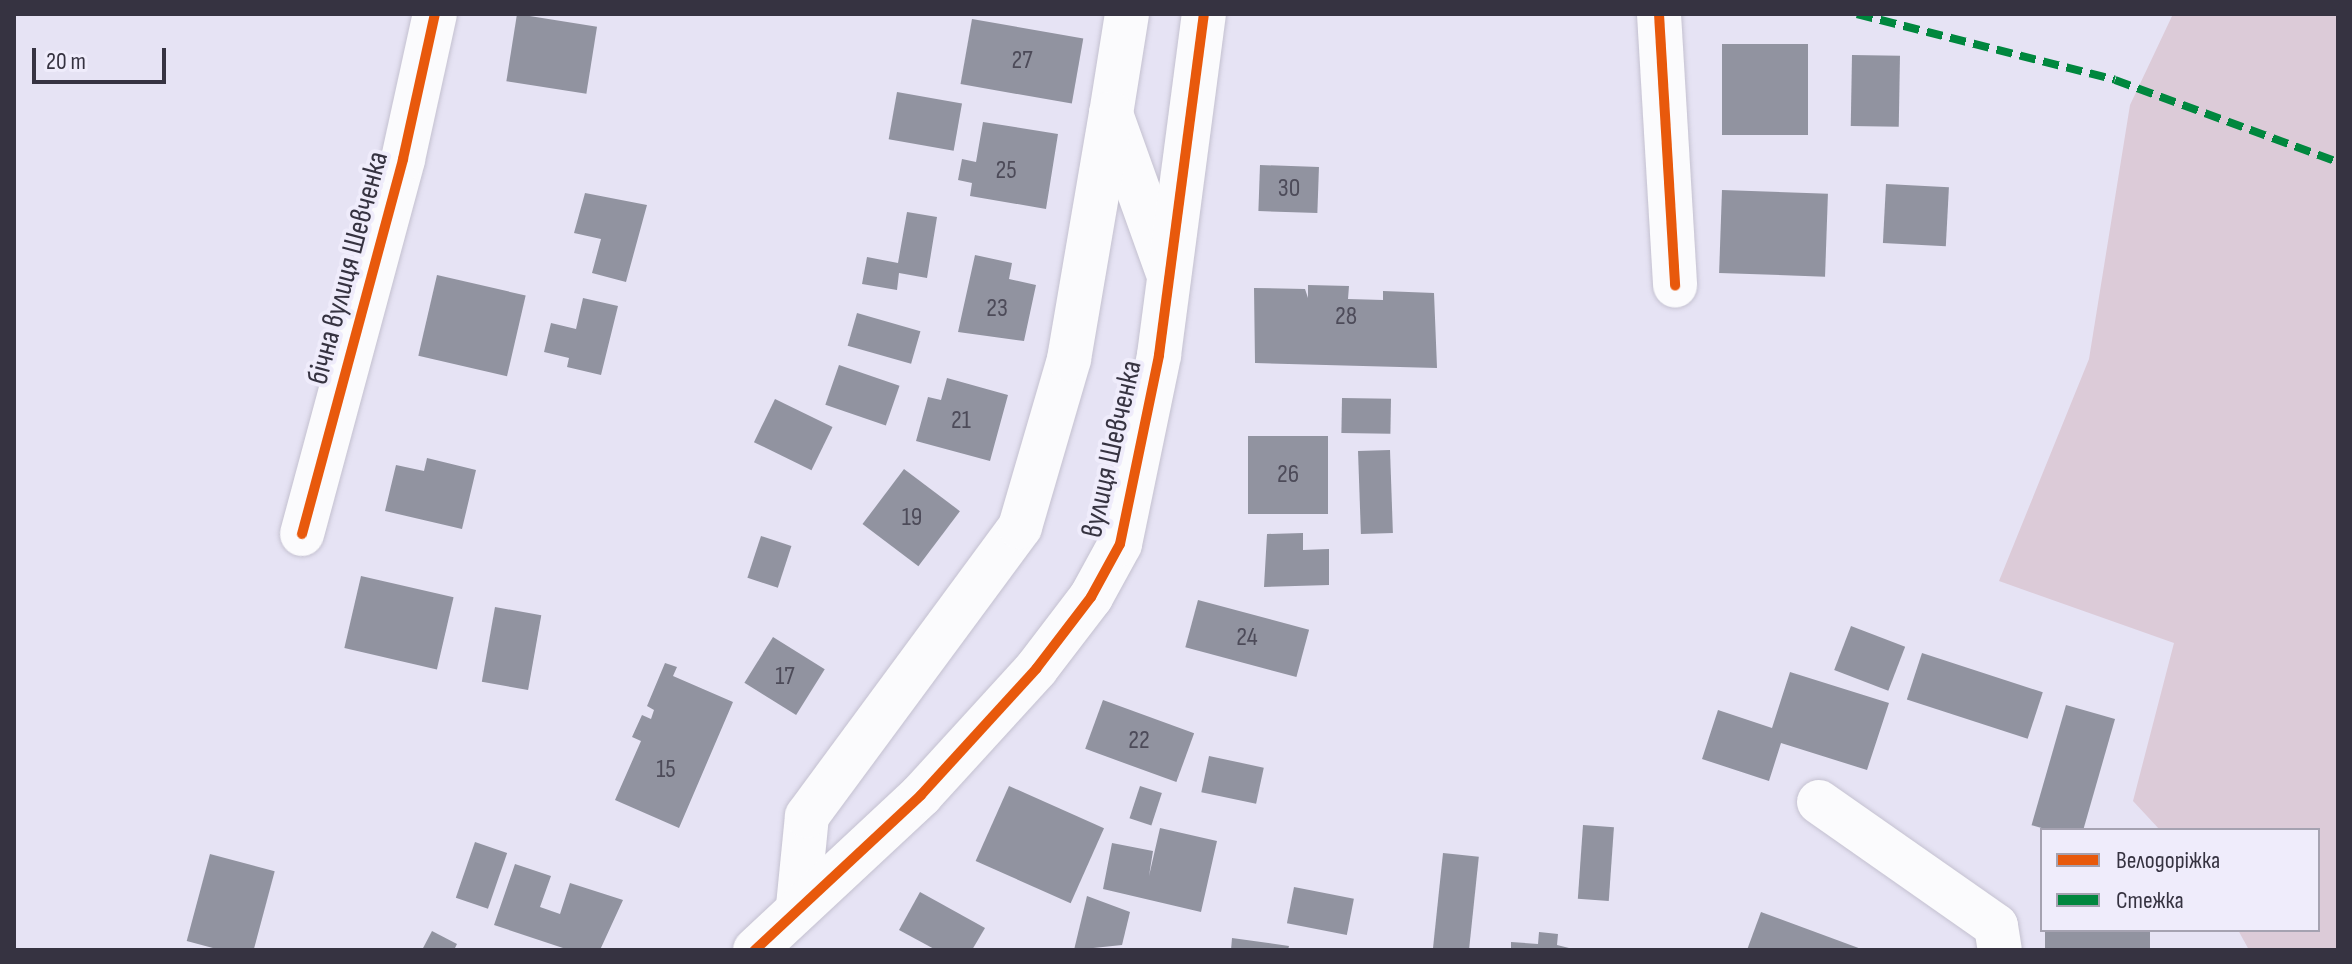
<!DOCTYPE html>
<html>
<head>
<meta charset="utf-8">
<style>
  body { margin:0 }
  #map { position:relative; width:2352px; height:964px; overflow:hidden; background:#e6e3f4; font-family:"Sofia Sans Condensed",sans-serif }
  div>[style] { position:absolute }
  .green>* { inset:0; background:#dccbd8 }
  .building>* { inset:0; background:#9193a0; transform-origin:0 0 }
  .roads { filter:drop-shadow(0 0 2px #c4c1d0) drop-shadow(0 0 2px #c4c1d0) }
  .minor>* { height:44px; margin:-22px; padding:0 22px; transform-origin:22px; border-radius:22px; background:#fbfbfd }
  .quiet>* { height:8px; margin-top:-4px; transform-origin:0; background:repeating-linear-gradient(90deg,#00873e 0 16px,transparent 0 24px) }
  .cycleway>* { height:10px; margin:-5px; padding:0 5px; transform-origin:5px; border-radius:5px; background:#e8590c }
  span { translate:-50% -50%; white-space:nowrap; text-align:center; line-height:1.15; -webkit-text-stroke:8px #efecfb; paint-order:stroke }
  .number-label { font-size:26px; color:#4d4b59 }
  .number-label span { -webkit-text-stroke-width:0 }
  .street-label { font-size:30px; color:#363341 }
  .frame { position:absolute; inset:0; border:16px solid #363341; pointer-events:none }
  .legend { position:absolute; left:2040px; top:828px; width:280px; height:104px; box-sizing:border-box; background:#efecfb; border:2px solid #a5a2b1; margin:0; padding:10px 14px; list-style:none; font-size:24px; color:#363341 }
  .legend li { display:flex; align-items:center; gap:16px; height:40px }
  .legend b { width:40px; border:2px solid #a5a2b1 }
  .scale { position:absolute; left:32px; top:48px; width:134px; height:36px; box-sizing:border-box; border:4px solid #363341; border-top:0; padding-left:10px; font-size:24px; line-height:28px; white-space:nowrap; color:#363341; -webkit-text-stroke:6px #efecfb; paint-order:stroke }
</style>
</head>
<body>
<div id="map">
  <div class="green">
    <div style="clip-path:polygon(2173px 14px,2338px 14px,2338px 950px,2249px 950px,2238px 930px,2318px 930px,2318px 830px,2160px 830px,2133px 801px,2174px 643px,1999px 581px,2089px 359px,2130px 105px)"></div>
  </div>
  <div class="building">
    <div style="left:517px;top:14px;width:81px;height:68px;rotate:9deg"></div>
    <div style="left:972px;top:19px;width:113px;height:66px;rotate:10deg"></div>
    <div style="left:1722px;top:44px;width:86px;height:91px"></div>
    <div style="left:1852px;top:55px;width:48px;height:71px;rotate:1deg"></div>
    <div style="left:897px;top:92px;width:66px;height:48px;rotate:10deg"></div>
    <div style="clip-path:polygon(983px 122px,1058px 134px,1046px 209px,970px 196px,972px 183px,958px 180px,962px 159px,976px 162px)"></div>
    <div style="left:1260px;top:165px;width:59px;height:46px;rotate:2deg"></div>
    <div style="left:1886px;top:184px;width:63px;height:59px;rotate:3deg"></div>
    <div style="left:1722px;top:190px;width:106px;height:83px;rotate:2deg"></div>
    <div style="clip-path:polygon(585px 193px,647px 205px,626px 282px,592px 273px,601px 239px,574px 233px)"></div>
    <div style="clip-path:polygon(907px 212px,937px 217px,927px 278px,899px 273px,897px 290px,862px 284px,867px 257px,898px 263px)"></div>
    <div style="clip-path:polygon(975px 255px,1012px 263px,1009px 279px,1036px 285px,1024px 341px,958px 332px)"></div>
    <div style="left:437px;top:275px;width:91px;height:83px;rotate:13deg"></div>
    <div style="clip-path:polygon(1308px 285px,1349px 286px,1348px 299px,1383px 300px,1383px 291px,1434px 293px,1437px 368px,1255px 363px,1254px 288px,1305px 289px,1308px 298px)"></div>
    <div style="clip-path:polygon(583px 298px,618px 306px,601px 375px,567px 367px,569px 358px,544px 352px,551px 323px,576px 329px)"></div>
    <div style="left:857px;top:313px;width:66px;height:34px;rotate:16deg"></div>
    <div style="left:839px;top:365px;width:64px;height:42px;rotate:19deg"></div>
    <div style="clip-path:polygon(947px 378px,1008px 395px,990px 461px,916px 441px,928px 397px,941px 400px)"></div>
    <div style="left:1342px;top:398px;width:49px;height:35px;rotate:1deg"></div>
    <div style="left:775px;top:399px;width:64px;height:48px;rotate:26deg"></div>
    <div style="left:1248px;top:436px;width:80px;height:78px"></div>
    <div style="left:1390px;top:450px;width:83px;height:32px;rotate:88deg"></div>
    <div style="clip-path:polygon(427px 458px,476px 470px,462px 529px,385px 511px,396px 465px,424px 471px)"></div>
    <div style="left:904px;top:469px;width:70px;height:69px;rotate:37deg"></div>
    <div style="clip-path:polygon(1303px 533px,1303px 550px,1329px 549px,1329px 585px,1264px 587px,1267px 534px)"></div>
    <div style="left:761px;top:536px;width:32px;height:44px;rotate:18deg"></div>
    <div style="left:361px;top:576px;width:95px;height:74px;rotate:13deg"></div>
    <div style="left:1198px;top:600px;width:115px;height:49px;rotate:15deg"></div>
    <div style="left:495px;top:607px;width:47px;height:76px;rotate:10deg"></div>
    <div style="left:1851px;top:626px;width:58px;height:47px;rotate:21deg"></div>
    <div style="left:773px;top:637px;width:61px;height:54px;rotate:32deg"></div>
    <div style="left:1922px;top:653px;width:127px;height:49px;rotate:18deg"></div>
    <div style="clip-path:polygon(665px 663px,677px 667px,673px 676px,733px 702px,679px 828px,615px 800px,641px 741px,632px 737px,642px 715px,651px 719px,654px 710px,647px 706px)"></div>
    <div style="clip-path:polygon(1790px 672px,1889px 703px,1867px 770px,1781px 743px,1769px 781px,1702px 759px,1718px 710px,1772px 728px)"></div>
    <div style="left:1103px;top:700px;width:97px;height:52px;rotate:20deg"></div>
    <div style="left:2066px;top:705px;width:51px;height:125px;rotate:16deg"></div>
    <div style="left:1209px;top:756px;width:56px;height:37px;rotate:12deg"></div>
    <div style="left:1009px;top:786px;width:104px;height:82px;rotate:24deg"></div>
    <div style="left:1140px;top:786px;width:23px;height:34px;rotate:18deg"></div>
    <div style="left:1583px;top:825px;width:31px;height:74px;rotate:4deg"></div>
    <div style="clip-path:polygon(1160px 828px,1217px 841px,1201px 912px,1103px 889px,1112px 843px,1153px 851px,1149px 876px)"></div>
    <div style="left:475px;top:842px;width:34px;height:59px;rotate:19deg"></div>
    <div style="left:1443px;top:853px;width:36px;height:98px;rotate:6deg"></div>
    <div style="left:210px;top:854px;width:67px;height:90px;rotate:15deg"></div>
    <div style="clip-path:polygon(515px 864px,551px 876px,540px 907px,560px 914px,570px 883px,623px 900px,600px 950px,569px 950px,494px 925px)"></div>
    <div style="left:1294px;top:887px;width:61px;height:37px;rotate:11deg"></div>
    <div style="clip-path:polygon(920px 892px,985px 928px,972px 950px,936px 950px,899px 930px)"></div>
    <div style="clip-path:polygon(1087px 896px,1130px 912px,1122px 945px,1074px 950px)"></div>
    <div style="clip-path:polygon(1761px 912px,1864px 950px,1747px 950px)"></div>
    <div style="left:2045px;top:930px;width:105px;height:21px"></div>
    <div style="clip-path:polygon(432px 931px,457px 944px,454px 950px,422px 950px)"></div>
    <div style="clip-path:polygon(1539px 932px,1558px 934px,1557px 945px,1577px 950px,1511px 950px,1511px 942px,1538px 944px)"></div>
    <div style="clip-path:polygon(1232px 938px,1289px 946px,1288px 950px,1231px 950px)"></div>
  </div>
  <div class="roads">
    <div class="minor">
      <div style="left:1127px;top:14px;width:101px;rotate:99.1deg"></div>
      <div style="left:1111px;top:114px;width:166px;rotate:70.3deg"></div>
      <div style="left:1659px;top:14px;width:272px;rotate:86.6deg"></div>
      <div style="left:302px;top:534px;width:388px;rotate:-74.9deg"></div>
      <div style="left:403px;top:159px;width:148px;rotate:-77.6deg"></div>
      <div style="left:1819px;top:802px;width:216px;rotate:35deg"></div>
      <div style="left:1996px;top:926px;width:24px;rotate:81deg"></div>
      <div style="left:798px;top:906px;width:90px;rotate:-84.3deg"></div>
      <div style="left:807px;top:816px;width:359px;rotate:-53.6deg"></div>
      <div style="left:1020px;top:527px;width:175px;rotate:-73.7deg"></div>
      <div style="left:1069px;top:359px;width:249px;rotate:-80.3deg"></div>
      <div style="left:755px;top:950px;width:227px;rotate:-43deg"></div>
      <div style="left:921px;top:795px;width:171px;rotate:-47.6deg"></div>
      <div style="left:1036px;top:669px;width:91px;rotate:-52.6deg"></div>
      <div style="left:1091px;top:597px;width:60px;rotate:-61.3deg"></div>
      <div style="left:1120px;top:544px;width:193px;rotate:-78.3deg"></div>
      <div style="left:1159px;top:355px;width:344px;rotate:-82.5deg"></div>
    </div>
  </div>
  <div class="quiet">
    <div style="left:1857px;top:14px;width:266px;rotate:14.3deg"></div>
    <div style="left:2115px;top:80px;width:238px;rotate:20.2deg"></div>
  </div>
  <div class="cycleway">
    <div style="left:1659px;top:14px;width:272px;rotate:86.6deg"></div>
    <div style="left:302px;top:534px;width:388px;rotate:-74.9deg"></div>
    <div style="left:403px;top:159px;width:148px;rotate:-77.6deg"></div>
    <div style="left:755px;top:950px;width:227px;rotate:-43deg"></div>
    <div style="left:921px;top:795px;width:171px;rotate:-47.6deg"></div>
    <div style="left:1036px;top:669px;width:91px;rotate:-52.6deg"></div>
    <div style="left:1091px;top:597px;width:60px;rotate:-61.3deg"></div>
    <div style="left:1120px;top:544px;width:193px;rotate:-78.3deg"></div>
    <div style="left:1159px;top:355px;width:344px;rotate:-82.5deg"></div>
  </div>
  <div class="number-label">
    <span style="left:1022px;top:61px">27</span>
    <span style="left:1006px;top:171px">25</span>
    <span style="left:1289px;top:189px">30</span>
    <span style="left:997px;top:309px">23</span>
    <span style="left:1346px;top:317px">28</span>
    <span style="left:961px;top:421px">21</span>
    <span style="left:1288px;top:475px">26</span>
    <span style="left:912px;top:518px">19</span>
    <span style="left:1247px;top:638px">24</span>
    <span style="left:785px;top:677px">17</span>
    <span style="left:1139px;top:741px">22</span>
    <span style="left:666px;top:770px">15</span>
  </div>
  <div class="street-label">
    <span style="left:348px;top:268px;rotate:-75deg">бічна вулиця Шевченка</span>
    <span style="left:1112px;top:449px;rotate:-77deg">вулиця Шевченка</span>
  </div>
  <div class="frame"></div>
  <ul class="legend">
  <li><b style="height:10px;background:#e8590c"></b>Велодоріжка</li>
  <li><b style="height:10px;background:#00873e"></b>Стежка</li>
  </ul>
  <div class="scale">20 m</div>
</div>
</body>
</html>
